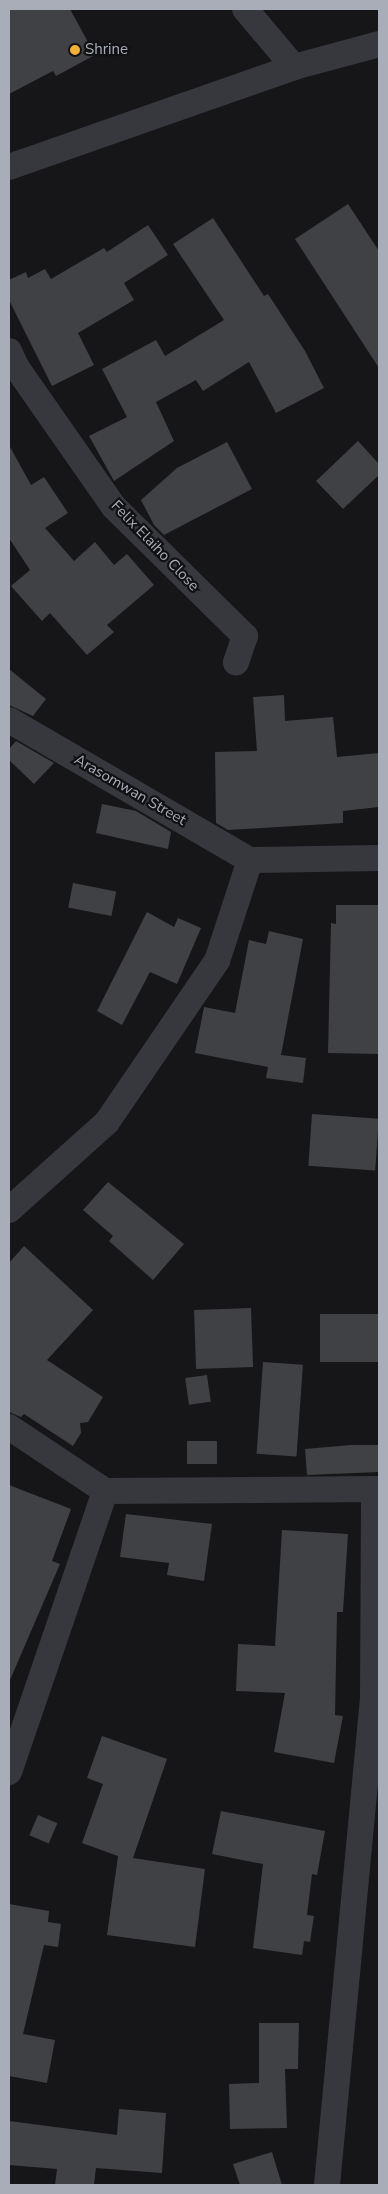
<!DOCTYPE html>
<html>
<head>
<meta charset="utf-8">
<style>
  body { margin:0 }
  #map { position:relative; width:388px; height:2194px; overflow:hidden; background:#161618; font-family:"Nunito Sans",sans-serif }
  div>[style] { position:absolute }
  .building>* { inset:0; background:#404145; transform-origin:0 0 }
  .minor>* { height:26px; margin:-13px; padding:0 13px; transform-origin:13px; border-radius:13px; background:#37383d }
  .dots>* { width:14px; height:14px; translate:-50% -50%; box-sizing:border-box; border:2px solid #111113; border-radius:50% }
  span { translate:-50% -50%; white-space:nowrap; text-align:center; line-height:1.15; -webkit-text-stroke:4.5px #111113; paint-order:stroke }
  .poi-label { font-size:15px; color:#a8adb8 }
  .left { translate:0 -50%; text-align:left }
  .street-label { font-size:15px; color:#a8adb8 }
  .frame { position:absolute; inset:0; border:10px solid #a8adb8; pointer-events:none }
</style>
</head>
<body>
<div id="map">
  <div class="building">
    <div style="clip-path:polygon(9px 9px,70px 9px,95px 55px,56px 76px,53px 71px,9px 94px)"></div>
    <div style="clip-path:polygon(348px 204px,379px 251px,379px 368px,295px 239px)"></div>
    <div style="clip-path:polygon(213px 218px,264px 296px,268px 294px,305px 351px,324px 388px,276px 413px,249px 362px,203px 391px,196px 380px,156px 402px,174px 441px,114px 481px,89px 436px,127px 417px,102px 369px,156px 340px,165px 356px,224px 320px,173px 244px)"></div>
    <div style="clip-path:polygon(148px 225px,168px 255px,124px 283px,134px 300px,78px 333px,94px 365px,52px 386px,9px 300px,9px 280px,26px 272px,28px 278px,45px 269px,51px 279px,104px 248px,107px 252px)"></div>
    <div style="clip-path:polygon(358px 441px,379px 464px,379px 475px,343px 509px,316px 481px)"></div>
    <div style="clip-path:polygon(227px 442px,252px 489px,164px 535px,154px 525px,141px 500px,177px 468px)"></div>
    <div style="clip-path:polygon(9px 445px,31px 485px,44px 477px,68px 513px,45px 528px,74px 561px,95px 542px,114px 565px,127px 554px,154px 585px,107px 625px,114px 632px,87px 655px,50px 613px,42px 621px,11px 586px,30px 570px,9px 538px)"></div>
    <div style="clip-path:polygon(9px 669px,46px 699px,33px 716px,9px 705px)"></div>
    <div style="clip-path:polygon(284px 695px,285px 721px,333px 717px,337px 757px,379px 753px,379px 807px,343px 811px,343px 823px,228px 830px,216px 823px,215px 752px,257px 751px,253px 697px)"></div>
    <div style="clip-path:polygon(16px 741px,54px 763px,34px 784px,9px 760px,9px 749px)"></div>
    <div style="clip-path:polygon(102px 804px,136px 811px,171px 832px,168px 849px,96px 833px)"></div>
    <div style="left:73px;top:883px;width:44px;height:25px;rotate:11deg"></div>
    <div style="clip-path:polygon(336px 905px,379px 905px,379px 1054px,328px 1053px,331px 923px,336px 924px)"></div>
    <div style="clip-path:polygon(147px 912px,174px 927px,178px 918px,201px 928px,177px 984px,150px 972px,122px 1025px,97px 1011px)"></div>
    <div style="clip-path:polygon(269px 931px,303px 939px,281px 1055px,306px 1058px,303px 1083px,266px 1078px,268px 1067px,195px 1053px,204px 1007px,235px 1013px,249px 940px,266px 944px)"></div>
    <div style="left:312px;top:1114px;width:67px;height:52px;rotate:4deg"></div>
    <div style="clip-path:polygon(108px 1182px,184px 1244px,153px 1280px,109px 1241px,113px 1236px,83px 1210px)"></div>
    <div style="clip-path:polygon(24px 1246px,93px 1310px,47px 1360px,103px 1397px,88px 1422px,80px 1423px,81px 1433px,73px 1446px,24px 1414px,21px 1417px,9px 1412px,9px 1263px)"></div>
    <div style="left:251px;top:1308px;width:59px;height:57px;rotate:88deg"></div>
    <div style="left:379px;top:1314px;width:48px;height:59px;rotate:90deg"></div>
    <div style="left:263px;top:1362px;width:40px;height:92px;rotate:4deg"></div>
    <div style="left:207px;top:1375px;width:27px;height:22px;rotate:82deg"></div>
    <div style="left:187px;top:1441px;width:30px;height:23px"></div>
    <div style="clip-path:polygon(351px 1445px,379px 1445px,379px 1472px,307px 1475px,305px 1449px)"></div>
    <div style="clip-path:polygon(9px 1485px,71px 1509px,52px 1561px,60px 1564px,10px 1680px)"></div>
    <div style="clip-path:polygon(126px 1514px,212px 1524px,204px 1581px,167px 1575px,169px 1563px,120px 1557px)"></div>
    <div style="clip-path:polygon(282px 1530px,348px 1534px,343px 1612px,337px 1612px,335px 1715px,343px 1716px,334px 1763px,274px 1752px,285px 1693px,236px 1691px,238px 1644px,275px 1646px)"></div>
    <div style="clip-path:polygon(102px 1736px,167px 1759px,133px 1858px,205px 1869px,195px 1947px,107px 1935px,118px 1856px,82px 1843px,103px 1784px,87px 1778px)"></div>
    <div style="clip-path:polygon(221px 1811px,325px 1831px,317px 1875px,312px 1874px,307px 1915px,314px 1916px,310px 1942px,304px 1941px,302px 1955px,253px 1948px,263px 1864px,212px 1854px)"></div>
    <div style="left:38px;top:1815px;width:21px;height:22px;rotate:23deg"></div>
    <div style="clip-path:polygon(9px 1904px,49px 1911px,48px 1922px,61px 1924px,58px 1947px,44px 1945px,23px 2034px,55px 2040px,47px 2083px,9px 2076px)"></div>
    <div style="clip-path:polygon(259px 2023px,299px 2023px,298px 2069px,285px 2069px,287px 2128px,230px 2129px,229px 2084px,259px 2083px)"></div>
    <div style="clip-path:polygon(119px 2109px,166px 2113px,162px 2173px,96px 2168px,94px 2185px,55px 2185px,57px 2169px,9px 2165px,9px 2121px,117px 2135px)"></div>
    <div style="clip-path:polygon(272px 2152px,282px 2185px,240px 2185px,233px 2164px)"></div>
  </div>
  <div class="minor">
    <div style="left:245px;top:9px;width:76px;rotate:49.8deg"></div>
    <div style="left:9px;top:167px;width:302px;rotate:-19.3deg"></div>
    <div style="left:294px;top:67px;width:88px;rotate:-15.1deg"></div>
    <div style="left:9px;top:351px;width:19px;rotate:65deg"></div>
    <div style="left:17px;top:368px;width:169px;rotate:55.1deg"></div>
    <div style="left:114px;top:507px;width:184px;rotate:44.6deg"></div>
    <div style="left:245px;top:636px;width:28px;rotate:109deg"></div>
    <div style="left:9px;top:720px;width:279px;rotate:30.2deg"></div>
    <div style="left:250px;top:860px;width:129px;rotate:-0.9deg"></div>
    <div style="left:9px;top:1210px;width:132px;rotate:-41.9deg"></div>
    <div style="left:107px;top:1122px;width:195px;rotate:-55.7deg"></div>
    <div style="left:217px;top:961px;width:106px;rotate:-71.9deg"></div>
    <div style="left:9px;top:1427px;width:115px;rotate:33.7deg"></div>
    <div style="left:105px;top:1491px;width:274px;rotate:-0.4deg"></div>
    <div style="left:9px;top:1772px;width:297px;rotate:-71.1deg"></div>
    <div style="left:327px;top:2185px;width:492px;rotate:-84.6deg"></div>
    <div style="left:373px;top:1695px;width:206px;rotate:-89.7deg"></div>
  </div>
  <div class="dots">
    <div style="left:75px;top:50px;background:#f2b134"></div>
  </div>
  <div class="poi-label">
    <span class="left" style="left:85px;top:50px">Shrine</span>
  </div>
  <div class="street-label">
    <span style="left:155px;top:546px;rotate:46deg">Felix Elaiho Close</span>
    <span style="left:130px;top:790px;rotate:30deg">Arasomwan Street</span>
  </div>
  <div class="frame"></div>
</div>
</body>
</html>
